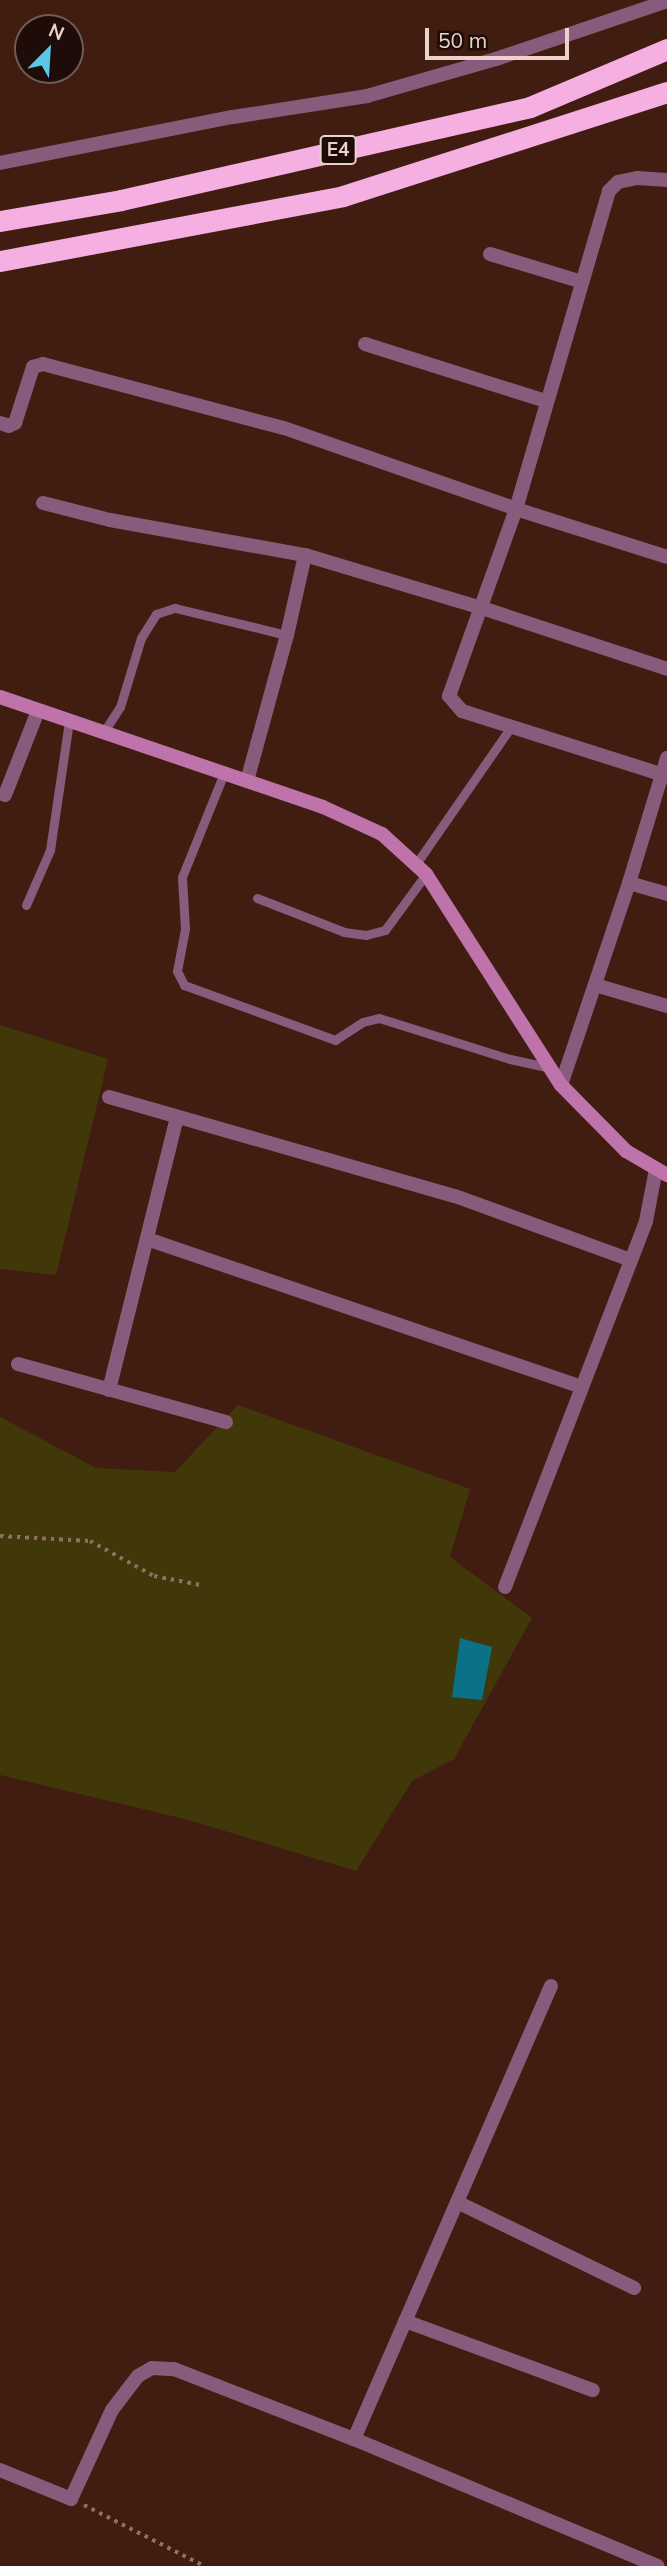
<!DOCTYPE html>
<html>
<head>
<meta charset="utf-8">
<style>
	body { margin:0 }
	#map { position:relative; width:667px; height:2566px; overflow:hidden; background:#411c10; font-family:Mulish,sans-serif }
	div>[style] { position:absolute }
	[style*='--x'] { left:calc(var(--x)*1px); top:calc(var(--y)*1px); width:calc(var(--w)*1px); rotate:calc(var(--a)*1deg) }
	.green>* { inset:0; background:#41380a }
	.water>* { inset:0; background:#0a7186 }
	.path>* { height:3.5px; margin-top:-1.75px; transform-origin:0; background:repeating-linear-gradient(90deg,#8f6f65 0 3.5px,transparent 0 8.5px) }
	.lane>* { height:9px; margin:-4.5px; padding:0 4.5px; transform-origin:4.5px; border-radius:4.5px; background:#885a7b }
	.street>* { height:14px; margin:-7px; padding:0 7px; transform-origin:7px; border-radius:7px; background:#885a7b }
	.secondary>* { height:14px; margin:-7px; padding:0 7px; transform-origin:7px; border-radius:7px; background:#be74aa }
	.highway>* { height:21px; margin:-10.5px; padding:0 10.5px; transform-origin:10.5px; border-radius:10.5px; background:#f5afe0 }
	span { translate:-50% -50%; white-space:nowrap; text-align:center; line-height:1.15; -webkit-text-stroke:7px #1d0c07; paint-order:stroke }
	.shield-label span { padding:2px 5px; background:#1d0c07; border:2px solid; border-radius:5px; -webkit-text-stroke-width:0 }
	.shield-label { font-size:19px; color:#ecd2ca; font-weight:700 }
	.north { position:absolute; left:14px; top:14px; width:70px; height:70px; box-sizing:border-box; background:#1d0c07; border:2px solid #705b55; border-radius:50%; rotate:24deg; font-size:19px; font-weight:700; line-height:28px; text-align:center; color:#ecd2ca }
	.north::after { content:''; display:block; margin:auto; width:24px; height:32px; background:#5ac8e5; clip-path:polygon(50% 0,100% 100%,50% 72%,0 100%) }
	.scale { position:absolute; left:425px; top:28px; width:144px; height:32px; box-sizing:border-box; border:4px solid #ecd2ca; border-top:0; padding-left:9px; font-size:21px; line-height:24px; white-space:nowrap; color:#ecd2ca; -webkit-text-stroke:5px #1d0c07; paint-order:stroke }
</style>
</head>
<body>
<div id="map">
	<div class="green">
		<i style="clip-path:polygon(0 1025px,108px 1059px,56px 1275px,0 1269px)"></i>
		<i style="clip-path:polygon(238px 1405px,470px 1489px,450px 1557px,532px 1618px,454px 1759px,412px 1781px,356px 1871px,189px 1820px,0 1775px,0 1417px,96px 1468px,175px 1472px)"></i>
	</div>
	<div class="water">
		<i style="clip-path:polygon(460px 1638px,492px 1647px,482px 1700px,452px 1697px)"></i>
	</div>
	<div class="path">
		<i style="--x:0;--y:1536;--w:90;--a:3.2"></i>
		<i style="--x:90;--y:1541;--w:73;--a:28.7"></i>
		<i style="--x:154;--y:1576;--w:48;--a:10.8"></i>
		<i style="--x:84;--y:2505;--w:135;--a:26.9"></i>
	</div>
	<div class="lane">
		<i style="--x:103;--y:733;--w:31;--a:-57"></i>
		<i style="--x:120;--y:707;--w:72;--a:-73.1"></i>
		<i style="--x:141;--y:638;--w:28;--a:-58"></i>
		<i style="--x:156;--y:614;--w:20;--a:-18"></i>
		<i style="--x:175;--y:608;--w:115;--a:13.6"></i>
		<i style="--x:224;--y:773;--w:112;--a:112"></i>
		<i style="--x:182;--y:877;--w:52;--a:86.7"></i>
		<i style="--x:185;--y:929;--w:43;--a:100.8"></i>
		<i style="--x:177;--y:971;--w:16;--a:63"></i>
		<i style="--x:184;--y:985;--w:161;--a:20"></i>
		<i style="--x:335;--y:1040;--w:33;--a:-33"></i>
		<i style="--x:363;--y:1022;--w:16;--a:-14"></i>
		<i style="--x:379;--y:1018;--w:137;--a:17.4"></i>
		<i style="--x:510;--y:1059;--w:42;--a:12.4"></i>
		<i style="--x:416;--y:864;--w:167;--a:-55.3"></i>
		<i style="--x:257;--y:898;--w:93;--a:21.3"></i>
		<i style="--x:344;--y:932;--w:22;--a:8"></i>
		<i style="--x:366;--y:935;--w:20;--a:-15"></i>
		<i style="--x:385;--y:930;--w:69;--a:-53.8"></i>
		<i style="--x:26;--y:905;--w:60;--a:-66.4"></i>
		<i style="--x:50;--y:850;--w:130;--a:-81.6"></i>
	</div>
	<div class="street">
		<i style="--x:0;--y:163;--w:237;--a:-11.2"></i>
		<i style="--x:233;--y:117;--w:136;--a:-8.9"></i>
		<i style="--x:367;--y:96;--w:134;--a:-16"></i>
		<i style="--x:496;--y:59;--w:181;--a:-18.7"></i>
		<i style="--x:667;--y:180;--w:30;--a:-176"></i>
		<i style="--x:637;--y:178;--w:19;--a:168"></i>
		<i style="--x:618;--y:182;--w:13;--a:135"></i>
		<i style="--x:609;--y:191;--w:331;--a:106.3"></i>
		<i style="--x:516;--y:509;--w:199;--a:109.7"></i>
		<i style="--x:449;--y:696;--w:20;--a:49"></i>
		<i style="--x:462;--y:711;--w:215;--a:17.6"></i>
		<i style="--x:490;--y:254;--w:96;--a:16.9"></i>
		<i style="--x:365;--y:344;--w:190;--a:17.5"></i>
		<i style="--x:0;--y:423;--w:9;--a:18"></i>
		<i style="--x:9;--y:426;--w:7;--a:-27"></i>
		<i style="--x:15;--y:423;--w:59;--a:-72.2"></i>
		<i style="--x:33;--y:367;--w:10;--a:-17"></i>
		<i style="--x:43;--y:364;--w:249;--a:14.9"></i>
		<i style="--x:284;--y:428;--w:246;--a:19.2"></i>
		<i style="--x:516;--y:509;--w:158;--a:17.6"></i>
		<i style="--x:43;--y:503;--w:69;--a:14.2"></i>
		<i style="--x:110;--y:520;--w:198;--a:10.2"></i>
		<i style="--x:305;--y:555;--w:185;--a:16.7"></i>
		<i style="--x:482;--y:608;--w:195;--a:18.2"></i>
		<i style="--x:247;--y:781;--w:151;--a:-74.7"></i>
		<i style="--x:287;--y:635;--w:82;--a:-77.3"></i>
		<i style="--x:5;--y:795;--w:90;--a:-68.6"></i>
		<i style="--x:629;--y:883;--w:40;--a:16"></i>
		<i style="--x:595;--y:985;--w:75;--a:16.3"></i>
		<i style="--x:561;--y:1085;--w:213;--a:-71.4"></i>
		<i style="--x:629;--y:883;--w:131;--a:-73.1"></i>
		<i style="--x:109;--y:1097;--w:360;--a:16"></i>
		<i style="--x:455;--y:1196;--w:187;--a:20"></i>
		<i style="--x:147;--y:1239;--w:459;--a:18.8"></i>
		<i style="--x:18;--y:1364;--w:216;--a:15.6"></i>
		<i style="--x:109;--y:1390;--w:281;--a:-76"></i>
		<i style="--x:505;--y:1587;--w:392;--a:-68.9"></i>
		<i style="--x:646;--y:1221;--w:53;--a:-79.1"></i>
		<i style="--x:457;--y:2202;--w:197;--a:25.9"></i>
		<i style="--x:405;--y:2321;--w:200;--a:20.2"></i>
		<i style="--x:354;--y:2439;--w:494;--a:-66.5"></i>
		<i style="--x:0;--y:2470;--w:77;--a:22.2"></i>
		<i style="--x:71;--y:2499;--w:98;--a:-65.3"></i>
		<i style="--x:112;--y:2410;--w:43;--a:-52.6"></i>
		<i style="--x:138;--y:2376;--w:16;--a:-30"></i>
		<i style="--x:152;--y:2368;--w:22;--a:3"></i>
		<i style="--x:174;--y:2369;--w:193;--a:21.3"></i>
		<i style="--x:354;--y:2439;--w:329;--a:22.7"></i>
	</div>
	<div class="secondary">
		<i style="--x:0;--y:697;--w:341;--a:18.8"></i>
		<i style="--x:323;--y:807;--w:65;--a:24.6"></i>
		<i style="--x:382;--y:834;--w:59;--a:42.3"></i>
		<i style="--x:426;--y:874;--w:250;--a:57.4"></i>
		<i style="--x:561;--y:1085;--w:93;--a:45.4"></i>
		<i style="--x:626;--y:1151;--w:48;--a:30.3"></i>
	</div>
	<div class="highway">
		<i style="--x:0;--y:221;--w:123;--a:-9.8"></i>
		<i style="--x:121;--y:200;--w:419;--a:-12.8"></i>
		<i style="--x:530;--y:107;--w:149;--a:-22.9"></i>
		<i style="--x:0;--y:261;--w:349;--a:-10.7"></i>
		<i style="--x:343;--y:196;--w:340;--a:-17.8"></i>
	</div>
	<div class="shield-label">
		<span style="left:338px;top:150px">E4</span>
	</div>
	<div class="north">N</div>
	<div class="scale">50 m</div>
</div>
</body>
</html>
